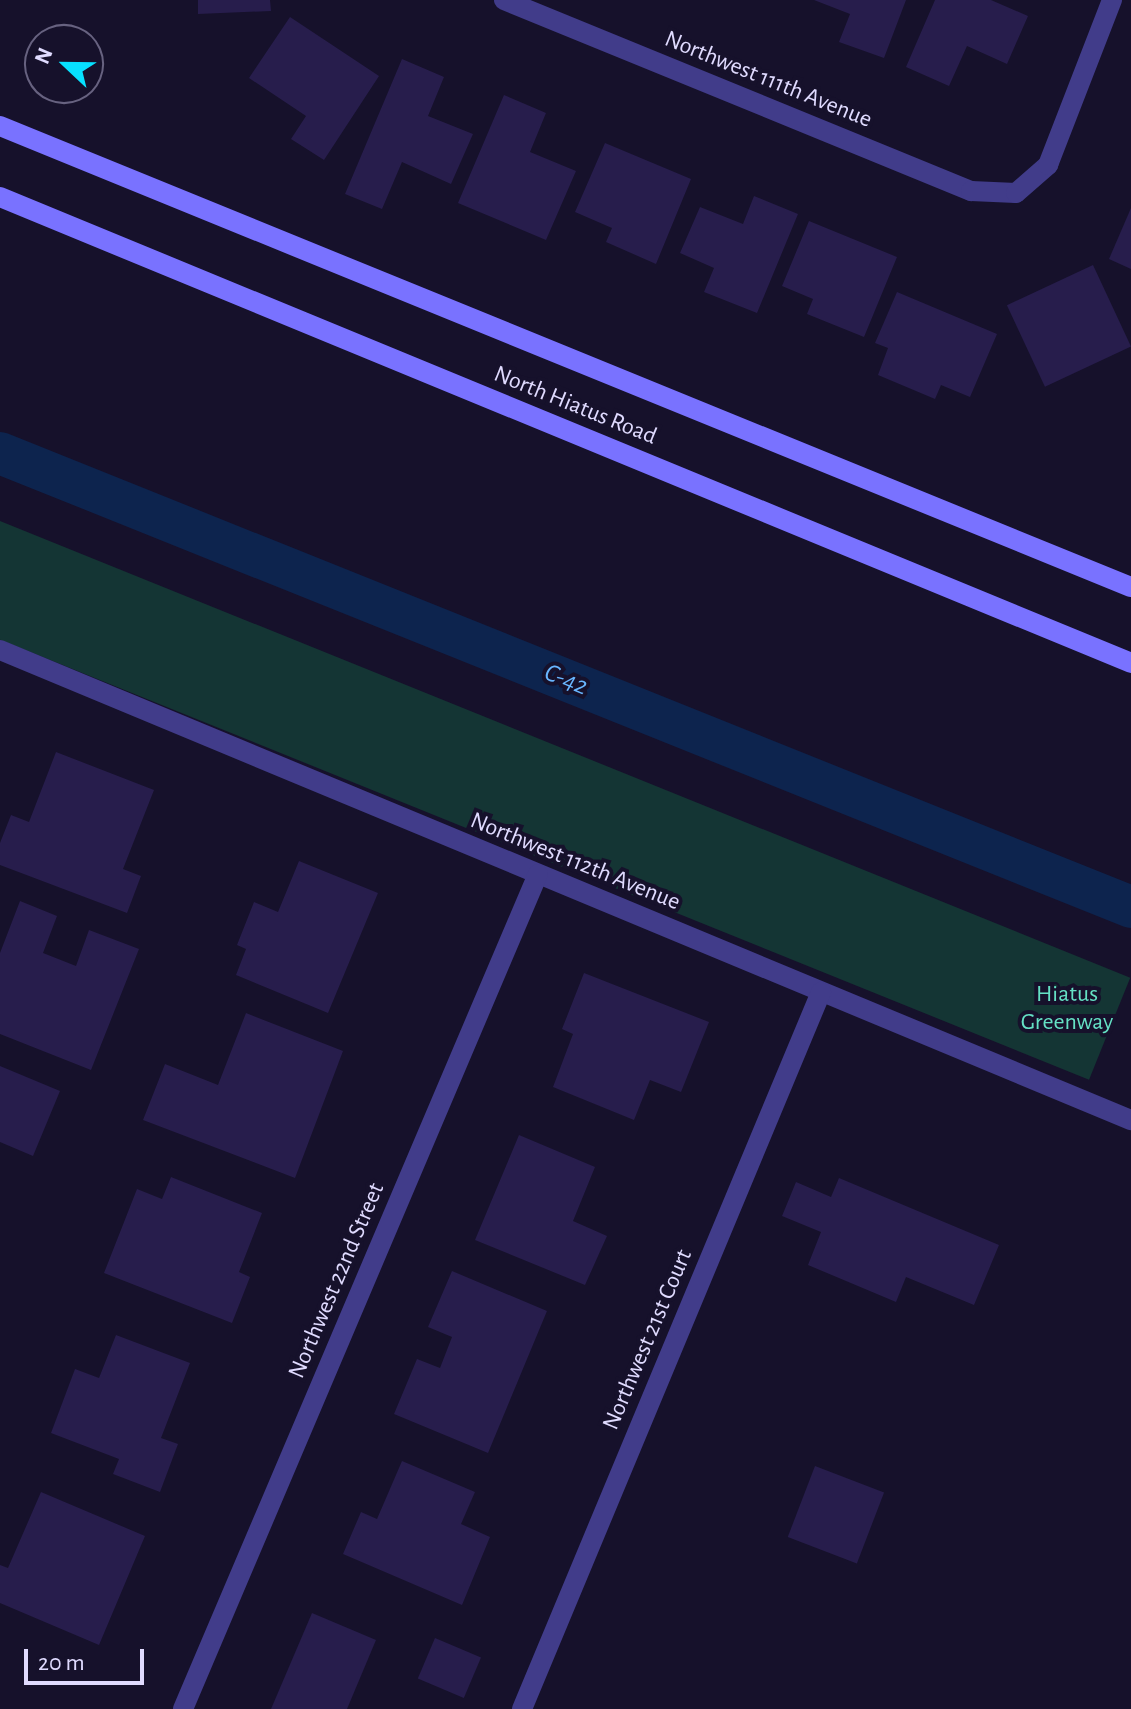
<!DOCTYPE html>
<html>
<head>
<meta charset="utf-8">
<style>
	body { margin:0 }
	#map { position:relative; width:1131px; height:1709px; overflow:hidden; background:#16112b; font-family:"Alegreya Sans",sans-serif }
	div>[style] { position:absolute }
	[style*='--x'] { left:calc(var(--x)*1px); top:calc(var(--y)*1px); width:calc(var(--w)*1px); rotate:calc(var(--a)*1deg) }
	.green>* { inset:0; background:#143534; transform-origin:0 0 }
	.canal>* { height:42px; margin:-21px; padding:0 21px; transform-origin:21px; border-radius:21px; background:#0d244e }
	.building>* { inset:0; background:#271d4c; transform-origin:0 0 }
	.minor>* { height:20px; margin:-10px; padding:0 10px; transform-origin:10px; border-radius:10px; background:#413c8a }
	.secondary>* { height:20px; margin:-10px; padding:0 10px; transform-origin:10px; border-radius:10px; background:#7972ff }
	span { translate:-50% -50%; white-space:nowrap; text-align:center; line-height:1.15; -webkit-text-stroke:8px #16112b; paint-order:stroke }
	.street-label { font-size:24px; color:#e0dbff }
	.park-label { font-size:24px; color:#65e1c5 }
	.water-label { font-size:26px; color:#69b6ff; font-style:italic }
	.north { position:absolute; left:24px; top:24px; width:80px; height:80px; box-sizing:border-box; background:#16112b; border:2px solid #676280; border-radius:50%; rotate:292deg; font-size:22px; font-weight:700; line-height:32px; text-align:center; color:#e0dbff }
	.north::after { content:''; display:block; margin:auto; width:28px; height:36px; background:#07e1ff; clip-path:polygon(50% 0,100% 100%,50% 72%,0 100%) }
	.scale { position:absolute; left:24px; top:1649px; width:120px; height:36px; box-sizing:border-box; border:4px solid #e0dbff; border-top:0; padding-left:10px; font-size:24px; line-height:28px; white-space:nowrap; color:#e0dbff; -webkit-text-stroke:6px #16112b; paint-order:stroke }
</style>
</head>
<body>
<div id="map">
	<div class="green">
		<i style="left:0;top:521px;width:1219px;height:110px;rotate:22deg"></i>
	</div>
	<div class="canal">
		<i style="--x:0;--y:453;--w:1219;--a:21.87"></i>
	</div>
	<div class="building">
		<i style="clip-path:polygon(198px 0,270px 0,271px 11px,198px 14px)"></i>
		<i style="clip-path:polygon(814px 0,906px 0,884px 58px,839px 42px,850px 14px)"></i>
		<i style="clip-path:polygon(935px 0,991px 0,1028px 16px,1007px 64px,967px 46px,949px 86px,906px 67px)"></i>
		<i style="clip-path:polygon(290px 17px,379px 76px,324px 160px,291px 139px,306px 116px,249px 78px)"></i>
		<i style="clip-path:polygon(402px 59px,444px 77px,428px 116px,473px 134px,451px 184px,402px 162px,382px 209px,345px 194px)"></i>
		<i style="clip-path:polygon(504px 95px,546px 113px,530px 152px,576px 171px,546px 240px,458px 203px)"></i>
		<i style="clip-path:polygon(605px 143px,691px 179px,656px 264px,606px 242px,612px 228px,575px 212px)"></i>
		<i style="clip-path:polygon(754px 196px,798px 214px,757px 313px,704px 292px,714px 268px,680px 253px,700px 207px,743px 224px)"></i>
		<i style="clip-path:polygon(1131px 208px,1131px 269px,1109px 259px)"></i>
		<i style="clip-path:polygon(809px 221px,897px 257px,864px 337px,807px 314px,813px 299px,782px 286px)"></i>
		<i style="left:1093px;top:265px;width:90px;height:95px;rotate:65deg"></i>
		<i style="clip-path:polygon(897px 292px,997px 334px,970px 397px,941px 385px,935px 399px,878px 375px,888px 348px,875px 343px)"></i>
		<i style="clip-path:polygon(56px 752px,154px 790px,123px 869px,141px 876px,127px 913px,0 865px,0 843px,11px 815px,29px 822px)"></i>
		<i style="clip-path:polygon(299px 861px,378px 893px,328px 1013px,236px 975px,246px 949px,237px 945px,254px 902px,278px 912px)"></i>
		<i style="clip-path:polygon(20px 901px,57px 916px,43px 953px,76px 966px,89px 930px,139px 949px,91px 1070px,0 1034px,0 953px)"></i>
		<i style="clip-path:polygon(584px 973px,709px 1022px,681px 1092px,650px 1080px,634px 1120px,553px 1087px,573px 1034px,562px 1029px)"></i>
		<i style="clip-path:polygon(246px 1013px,343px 1051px,295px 1178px,143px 1120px,165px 1064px,218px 1085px)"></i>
		<i style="clip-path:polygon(0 1066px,60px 1091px,33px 1156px,0 1142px)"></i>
		<i style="clip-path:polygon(519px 1135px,595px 1167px,573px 1221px,607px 1236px,585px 1285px,475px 1240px)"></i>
		<i style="clip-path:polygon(171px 1177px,262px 1213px,239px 1272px,250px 1277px,232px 1323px,104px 1273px,137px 1189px,162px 1199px)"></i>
		<i style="clip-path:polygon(839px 1178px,999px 1245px,974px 1305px,906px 1277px,896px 1302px,808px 1265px,821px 1232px,782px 1216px,796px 1182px,831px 1197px)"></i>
		<i style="clip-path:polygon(452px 1271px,547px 1311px,488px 1453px,394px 1414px,417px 1359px,440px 1368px,452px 1337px,428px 1327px)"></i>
		<i style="clip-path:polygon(116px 1335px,190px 1363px,161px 1438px,178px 1444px,160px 1492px,113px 1474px,119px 1459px,51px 1433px,75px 1369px,99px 1378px)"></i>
		<i style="clip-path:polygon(402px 1461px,475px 1492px,461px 1524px,490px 1537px,462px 1605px,343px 1554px,361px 1512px,377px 1519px)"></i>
		<i style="left:815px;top:1466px;width:74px;height:76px;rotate:21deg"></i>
		<i style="clip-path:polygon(41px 1492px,145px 1536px,99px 1645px,0 1603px,0 1565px,8px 1568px)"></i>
		<i style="clip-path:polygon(312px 1613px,376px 1640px,347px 1709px,271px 1709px)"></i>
		<i style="left:435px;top:1638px;width:50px;height:44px;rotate:23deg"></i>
	</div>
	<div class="minor">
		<i style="--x:504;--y:0;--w:505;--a:22.24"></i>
		<i style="--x:971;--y:191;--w:45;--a:2.5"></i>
		<i style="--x:1016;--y:193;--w:43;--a:-41.2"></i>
		<i style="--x:1048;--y:165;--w:177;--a:-68.8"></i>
		<i style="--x:0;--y:650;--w:1225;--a:22.57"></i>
		<i style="--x:183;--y:1709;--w:907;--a:-66.97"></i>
		<i style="--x:522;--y:1709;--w:777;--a:-67.36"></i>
	</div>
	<div class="secondary">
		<i style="--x:0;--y:126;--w:1221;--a:22.18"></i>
		<i style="--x:0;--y:197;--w:1223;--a:22.39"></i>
	</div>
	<div class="street-label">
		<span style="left:768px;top:80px;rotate:22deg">Northwest 111th Avenue</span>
		<span style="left:575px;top:406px;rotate:22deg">North Hiatus Road</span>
		<span style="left:575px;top:862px;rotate:22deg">Northwest 112th Avenue</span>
		<span style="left:337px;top:1281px;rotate:-67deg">Northwest 22nd Street</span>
		<span style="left:648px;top:1340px;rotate:-67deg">Northwest 21st Court</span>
	</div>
	<div class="park-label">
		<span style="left:1067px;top:1009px">Hiatus<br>Greenway</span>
	</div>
	<div class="water-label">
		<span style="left:566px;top:680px;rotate:22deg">C-42</span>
	</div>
	<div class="north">N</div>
	<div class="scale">20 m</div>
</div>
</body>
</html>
